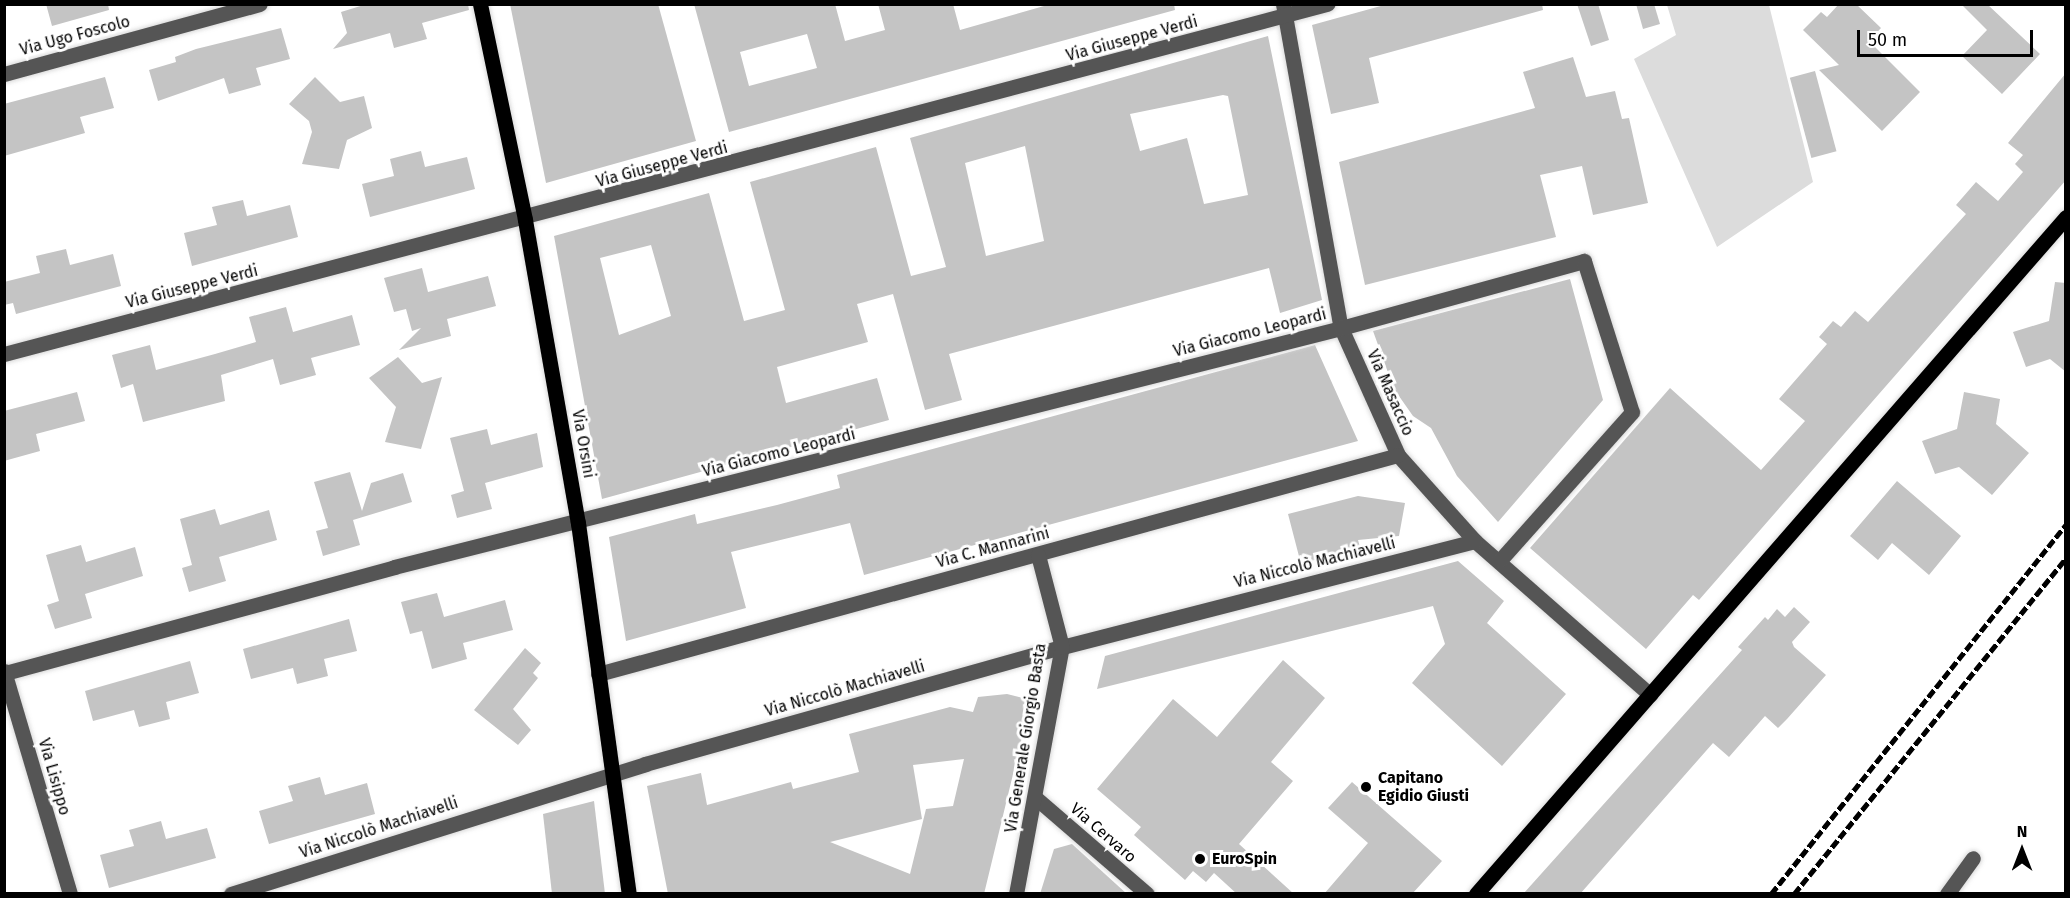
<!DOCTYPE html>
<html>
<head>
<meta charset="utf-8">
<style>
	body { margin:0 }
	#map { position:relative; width:2070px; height:898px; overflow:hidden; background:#fff; font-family:"Fira Sans",sans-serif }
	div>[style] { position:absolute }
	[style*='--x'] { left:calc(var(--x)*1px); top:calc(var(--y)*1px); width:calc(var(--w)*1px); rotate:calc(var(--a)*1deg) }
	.green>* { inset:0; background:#dcdcdc }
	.building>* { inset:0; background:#c4c4c4; transform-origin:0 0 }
	.roads { filter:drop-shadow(0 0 2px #dbdbdb) drop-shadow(0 0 2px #dbdbdb) }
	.minor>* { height:15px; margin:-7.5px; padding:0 7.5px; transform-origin:7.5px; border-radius:7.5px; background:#555 }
	.major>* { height:15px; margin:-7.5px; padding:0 7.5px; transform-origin:7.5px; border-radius:7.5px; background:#000 }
	.rail>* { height:4.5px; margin-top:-2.25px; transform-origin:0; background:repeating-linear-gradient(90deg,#000 0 9px,transparent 0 12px) }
	.dots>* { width:16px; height:16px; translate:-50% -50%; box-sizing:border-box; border:3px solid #fff; border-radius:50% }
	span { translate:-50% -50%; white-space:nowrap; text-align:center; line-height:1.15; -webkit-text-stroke:6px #fff; paint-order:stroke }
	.street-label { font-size:16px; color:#000 }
	.poi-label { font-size:16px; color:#000; font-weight:700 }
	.left { translate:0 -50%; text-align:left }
	.frame { position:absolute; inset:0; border:6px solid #000; pointer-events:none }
	.north { position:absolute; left:1992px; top:820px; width:60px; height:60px; -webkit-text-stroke:4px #fff; paint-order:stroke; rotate:0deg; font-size:16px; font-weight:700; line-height:24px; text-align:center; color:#000 }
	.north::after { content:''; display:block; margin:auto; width:21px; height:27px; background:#000; clip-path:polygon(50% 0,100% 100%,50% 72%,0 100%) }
	.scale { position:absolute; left:1857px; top:30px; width:176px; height:27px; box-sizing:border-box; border:3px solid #000; border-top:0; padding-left:8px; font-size:18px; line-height:21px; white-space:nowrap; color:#000; -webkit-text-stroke:4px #fff; paint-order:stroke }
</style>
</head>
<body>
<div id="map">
	<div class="green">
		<i style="clip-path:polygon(1667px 5px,1769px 5px,1813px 182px,1717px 247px,1634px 59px,1676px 35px)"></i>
	</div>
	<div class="building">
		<i style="clip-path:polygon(46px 4px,108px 4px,109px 10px,52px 26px)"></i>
		<i style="clip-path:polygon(367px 4px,468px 4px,469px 10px,422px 23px,427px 39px,394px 48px,390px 33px,333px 49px,347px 33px,341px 12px)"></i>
		<i style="clip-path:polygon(510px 4px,658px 4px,696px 141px,546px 183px)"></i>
		<i style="clip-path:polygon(evenodd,694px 4px,835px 4px,845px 41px,885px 30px,878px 4px,953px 4px,960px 30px,1051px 4px,1174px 4px,1175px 10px,729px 132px,694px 4px,807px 34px,817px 68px,749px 86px,740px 52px,807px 34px)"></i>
		<i style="clip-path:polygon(1388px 4px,1542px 4px,1543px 10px,1369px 58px,1379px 103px,1331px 114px,1312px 25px)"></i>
		<i style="clip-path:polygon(1577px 4px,1598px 4px,1609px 40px,1591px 46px)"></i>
		<i style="clip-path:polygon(1636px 4px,1654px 4px,1660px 24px,1643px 29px)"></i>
		<i style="clip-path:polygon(1839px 4px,1856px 4px,1881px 28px,1869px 41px,1920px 92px,1882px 131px,1819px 70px,1839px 65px,1803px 30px,1821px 12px,1827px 17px)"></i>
		<i style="clip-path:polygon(1961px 4px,1987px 4px,2040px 54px,2002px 94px,1962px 56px,1987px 30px)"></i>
		<i style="clip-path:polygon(281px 28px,290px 59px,256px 68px,261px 85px,229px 94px,224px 78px,158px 101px,149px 70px,176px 62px,175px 57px,196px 49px)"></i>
		<i style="clip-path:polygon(evenodd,1268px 36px,1322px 300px,1280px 313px,1269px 268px,949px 354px,962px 400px,925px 410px,893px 294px,857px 304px,868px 342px,777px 367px,786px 403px,877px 378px,889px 420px,602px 499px,554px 236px,709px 193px,744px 321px,785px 310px,750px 182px,876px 147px,911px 276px,946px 267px,910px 138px,1268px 36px,1223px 95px,1228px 96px,1248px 195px,1204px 204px,1187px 138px,1140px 151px,1130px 114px,1223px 95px,1268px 36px,1025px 146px,1044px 241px,986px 256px,965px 163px,1025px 146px,1268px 36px,651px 245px,671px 316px,619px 335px,600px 258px,651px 245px)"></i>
		<i style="clip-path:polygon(1573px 57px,1586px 97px,1615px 91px,1622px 119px,1629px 118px,1648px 203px,1593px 215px,1582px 166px,1540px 175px,1556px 237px,1365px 285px,1339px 162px,1535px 108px,1523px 72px)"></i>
		<i style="left:1815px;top:71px;width:83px;height:26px;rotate:75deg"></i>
		<i style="clip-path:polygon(2066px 73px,2066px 180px,1699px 600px,1693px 595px,1646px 649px,1530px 548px,1670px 388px,1761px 470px,1805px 421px,1779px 399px,1827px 344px,1819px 337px,1833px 321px,1841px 327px,1855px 311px,1868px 322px,1966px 214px,1956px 205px,1976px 182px,1998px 201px,2023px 172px,2015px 164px,2023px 155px,2008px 143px)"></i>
		<i style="clip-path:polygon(105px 77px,114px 108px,80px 117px,85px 133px,4px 156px,4px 104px)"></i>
		<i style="clip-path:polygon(315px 77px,340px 102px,364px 96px,372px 128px,347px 140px,339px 169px,302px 164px,312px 132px,309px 121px,289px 104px)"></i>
		<i style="clip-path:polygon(421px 151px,425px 167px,467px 157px,475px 189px,370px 217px,362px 184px,394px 176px,390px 159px)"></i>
		<i style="clip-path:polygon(243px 200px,247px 216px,290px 205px,298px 237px,192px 266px,184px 233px,217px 225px,212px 207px)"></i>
		<i style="clip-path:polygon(66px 249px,70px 265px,113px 254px,121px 286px,16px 314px,13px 303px,4px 305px,4px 282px,40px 273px,36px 256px)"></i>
		<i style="clip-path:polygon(422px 268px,428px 292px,488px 276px,496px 306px,447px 319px,451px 336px,399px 350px,421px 328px,412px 331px,406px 309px,394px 312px,384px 278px)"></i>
		<i style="clip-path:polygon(1570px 279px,1603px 400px,1498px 522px,1457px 476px,1431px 428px,1413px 416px,1394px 389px,1373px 331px)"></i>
		<i style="clip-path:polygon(2055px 282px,2066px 283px,2066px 372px,2050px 359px,2026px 367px,2013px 332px,2049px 321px)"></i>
		<i style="clip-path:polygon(286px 307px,293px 332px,352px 315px,360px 345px,311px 358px,316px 375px,280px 385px,273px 359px,221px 375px,225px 401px,143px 422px,133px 384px,121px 388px,112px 355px,150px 345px,156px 370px,215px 354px,256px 342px,249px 317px)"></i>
		<i style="clip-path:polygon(1315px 345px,1358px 441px,864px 575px,850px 523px,731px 552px,746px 608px,626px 641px,609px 537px,695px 514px,697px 524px,777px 505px,840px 488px,837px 475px)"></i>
		<i style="clip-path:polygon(398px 357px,422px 383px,442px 377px,421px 449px,385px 442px,396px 407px,369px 378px)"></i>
		<i style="clip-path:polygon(77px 392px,85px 421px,36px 434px,40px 451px,4px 461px,4px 411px)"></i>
		<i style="clip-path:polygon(1964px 392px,2000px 399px,1996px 424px,2029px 453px,1992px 495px,1959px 467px,1935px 474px,1922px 441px,1957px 429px)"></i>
		<i style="clip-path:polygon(487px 429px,491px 445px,537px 433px,543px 467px,485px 483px,492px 509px,457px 518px,451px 495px,464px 491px,450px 438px)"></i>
		<i style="clip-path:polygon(350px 472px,362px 511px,371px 483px,403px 473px,412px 502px,353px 520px,360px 545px,323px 556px,316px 531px,328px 528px,314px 482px)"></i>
		<i style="clip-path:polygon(1897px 481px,1961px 536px,1929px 575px,1892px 543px,1878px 560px,1850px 536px)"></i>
		<i style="clip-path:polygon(1358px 496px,1405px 503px,1399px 536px,1358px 540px,1360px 547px,1301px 564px,1288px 514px)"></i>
		<i style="clip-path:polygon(215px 509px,220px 525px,269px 510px,277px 540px,219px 557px,226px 581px,189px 592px,182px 568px,192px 565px,180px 519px)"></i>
		<i style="clip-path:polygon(81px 545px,86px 562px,135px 547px,143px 576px,85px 594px,92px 618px,55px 629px,47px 605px,59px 601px,46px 555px)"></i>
		<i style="clip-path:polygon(1458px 561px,1504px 601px,1487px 623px,1566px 694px,1502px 766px,1412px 683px,1445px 644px,1433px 606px,1097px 689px,1105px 656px)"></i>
		<i style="clip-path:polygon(437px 593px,444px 617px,505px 600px,513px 630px,463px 643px,467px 659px,432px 669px,422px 631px,410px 634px,401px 602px)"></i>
		<i style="clip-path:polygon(1794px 607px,1810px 622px,1792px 642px,1794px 647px,1826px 675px,1787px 719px,1778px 728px,1765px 716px,1729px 757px,1713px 743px,1580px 894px,1523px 894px,1742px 650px,1738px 647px,1765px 617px,1768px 620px,1777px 609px,1785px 617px)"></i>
		<i style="clip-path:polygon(349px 619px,357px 651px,324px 659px,328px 676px,297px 684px,293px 668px,251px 679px,243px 649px)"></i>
		<i style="clip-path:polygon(525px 648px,541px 663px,533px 673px,538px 678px,513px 709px,531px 730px,518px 745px,474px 710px)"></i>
		<i style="clip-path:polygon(1283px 660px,1325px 698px,1271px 762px,1293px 781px,1239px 844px,1294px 894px,1237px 894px,1214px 873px,1206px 882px,1193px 871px,1185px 880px,1134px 835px,1141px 827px,1097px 789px,1173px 699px,1217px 737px)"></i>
		<i style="clip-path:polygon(190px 661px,199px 693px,166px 702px,170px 719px,139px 727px,134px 710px,93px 721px,85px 691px)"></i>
		<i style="clip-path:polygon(evenodd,1007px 694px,1031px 700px,984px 894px,668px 894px,647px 786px,701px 773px,707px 805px,791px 782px,793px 789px,859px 772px,849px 734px,950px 707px,973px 712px,978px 697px,1007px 694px,964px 759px,953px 806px,926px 809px,910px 874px,830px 842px,922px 819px,913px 765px,964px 759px)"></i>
		<i style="clip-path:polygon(320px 777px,325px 795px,367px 783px,375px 814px,269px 844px,259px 811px,293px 801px,288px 786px)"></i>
		<i style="clip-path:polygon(1352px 782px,1442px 861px,1412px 894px,1324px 894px,1368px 843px,1328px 808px)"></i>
		<i style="clip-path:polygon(594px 801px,605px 894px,552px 894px,543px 814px)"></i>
		<i style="clip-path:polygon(161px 821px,166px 839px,207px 828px,216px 858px,109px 888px,100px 855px,134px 846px,129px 830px)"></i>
		<i style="clip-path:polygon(1072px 844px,1127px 894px,1040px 894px,1054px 849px)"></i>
	</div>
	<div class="roads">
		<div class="minor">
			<i style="--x:1283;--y:4;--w:329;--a:79.9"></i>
			<i style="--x:1341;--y:328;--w:139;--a:65.8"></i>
			<i style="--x:1398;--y:455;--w:115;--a:48.2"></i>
			<i style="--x:1475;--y:541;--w:233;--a:41.3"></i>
			<i style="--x:4;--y:74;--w:265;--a:-15.3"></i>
			<i style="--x:4;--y:354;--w:1369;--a:-14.82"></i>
			<i style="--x:4;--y:671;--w:233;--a:73.5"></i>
			<i style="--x:5;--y:673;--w:403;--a:-15.2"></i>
			<i style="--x:394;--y:567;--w:977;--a:-14.16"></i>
			<i style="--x:1341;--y:328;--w:252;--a:-15.4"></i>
			<i style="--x:1584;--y:261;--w:158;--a:72.4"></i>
			<i style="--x:1632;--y:412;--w:198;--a:131.7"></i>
			<i style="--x:598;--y:674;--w:829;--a:-15.31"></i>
			<i style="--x:1037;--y:799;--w:145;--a:40.8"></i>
			<i style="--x:231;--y:894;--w:434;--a:-17.4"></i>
			<i style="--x:645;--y:764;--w:433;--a:-15.7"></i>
			<i style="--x:1062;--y:647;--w:426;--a:-14.4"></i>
			<i style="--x:1016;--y:894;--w:251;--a:-79.5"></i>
			<i style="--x:1062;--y:647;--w:95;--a:-104.6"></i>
			<i style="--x:1947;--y:894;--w:44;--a:-54.2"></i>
		</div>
		<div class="major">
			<i style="--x:480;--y:4;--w:221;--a:78.2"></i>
			<i style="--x:525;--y:220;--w:308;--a:80.1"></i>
			<i style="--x:578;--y:523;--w:374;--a:82.2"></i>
			<i style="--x:1476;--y:894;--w:898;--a:-48.93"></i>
		</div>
	</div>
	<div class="rail">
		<i style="--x:1771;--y:894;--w:472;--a:-51.4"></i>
		<i style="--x:1794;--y:894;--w:432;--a:-51"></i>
	</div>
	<div class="dots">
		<i style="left:1366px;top:787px;background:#000"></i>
		<i style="left:1200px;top:859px;background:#000"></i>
	</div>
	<div class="street-label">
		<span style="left:75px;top:36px;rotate:-15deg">Via Ugo Foscolo</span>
		<span style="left:1132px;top:39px;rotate:-15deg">Via Giuseppe Verdi</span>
		<span style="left:662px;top:165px;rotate:-15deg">Via Giuseppe Verdi</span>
		<span style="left:192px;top:287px;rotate:-14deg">Via Giuseppe Verdi</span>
		<span style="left:1250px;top:333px;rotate:-14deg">Via Giacomo Leopardi</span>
		<span style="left:1390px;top:393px;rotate:66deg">Via Masaccio</span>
		<span style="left:583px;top:444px;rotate:80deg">Via Orsini</span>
		<span style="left:779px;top:453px;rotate:-14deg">Via Giacomo Leopardi</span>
		<span style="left:993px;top:548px;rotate:-15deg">Via C. Mannarini</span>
		<span style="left:1315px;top:563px;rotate:-14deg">Via Niccolò Machiavelli</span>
		<span style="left:845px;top:689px;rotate:-16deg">Via Niccolò Machiavelli</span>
		<span style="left:1026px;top:738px;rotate:-81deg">Via Generale Giorgio Basta</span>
		<span style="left:54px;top:777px;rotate:74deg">Via Lisippo</span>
		<span style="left:379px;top:828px;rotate:-18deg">Via Niccolò Machiavelli</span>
		<span style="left:1103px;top:833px;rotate:41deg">Via Cervaro</span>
	</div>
	<div class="poi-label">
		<span class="left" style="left:1378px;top:787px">Capitano<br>Egidio Giusti</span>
		<span class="left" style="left:1212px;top:859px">EuroSpin</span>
	</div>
	<div class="frame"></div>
	<div class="north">N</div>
	<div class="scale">50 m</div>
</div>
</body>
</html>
